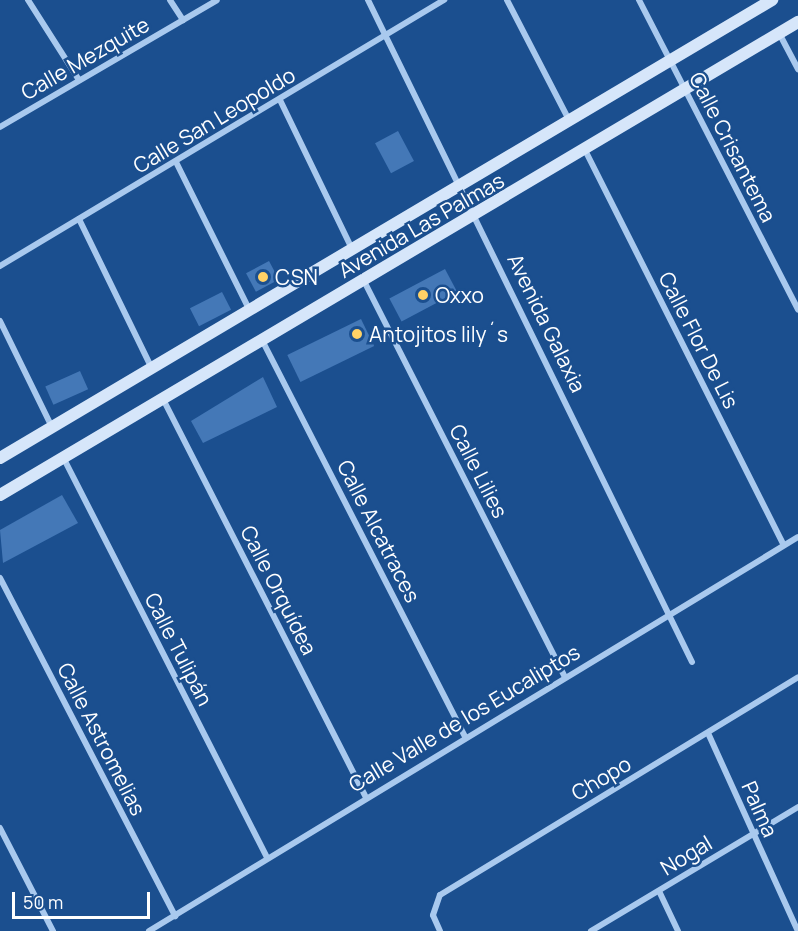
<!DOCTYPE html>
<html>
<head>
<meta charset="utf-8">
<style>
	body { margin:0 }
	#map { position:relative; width:798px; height:931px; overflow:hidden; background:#1b4f8f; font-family:Manrope,sans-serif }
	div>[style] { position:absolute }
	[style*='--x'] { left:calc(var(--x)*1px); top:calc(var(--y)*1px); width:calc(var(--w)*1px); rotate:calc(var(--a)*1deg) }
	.building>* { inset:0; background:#4478b7; transform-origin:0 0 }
	.street>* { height:6px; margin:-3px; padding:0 3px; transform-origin:3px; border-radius:3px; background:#a9c9ee }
	.secondary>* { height:12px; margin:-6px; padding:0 6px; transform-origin:6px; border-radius:6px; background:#d6e6fa }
	.dots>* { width:16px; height:16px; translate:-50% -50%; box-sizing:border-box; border:3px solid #1b4f8f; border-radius:50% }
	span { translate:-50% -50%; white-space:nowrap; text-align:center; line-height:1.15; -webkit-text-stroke:5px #1b4f8f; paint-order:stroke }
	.street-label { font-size:21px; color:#fff }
	.poi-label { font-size:21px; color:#fff }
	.left { translate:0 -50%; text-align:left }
	.scale { position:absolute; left:12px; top:892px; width:138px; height:27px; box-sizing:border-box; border:3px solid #fff; border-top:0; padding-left:8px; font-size:18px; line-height:21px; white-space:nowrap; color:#fff; -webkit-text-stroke:4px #1b4f8f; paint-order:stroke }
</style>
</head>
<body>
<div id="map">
	<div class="building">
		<i style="left:398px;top:131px;width:34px;height:26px;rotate:62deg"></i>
		<i style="left:269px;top:261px;width:21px;height:26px;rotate:62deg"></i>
		<i style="left:445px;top:269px;width:26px;height:63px;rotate:62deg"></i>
		<i style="left:222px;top:292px;width:20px;height:36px;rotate:63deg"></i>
		<i style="left:361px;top:319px;width:30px;height:82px;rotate:64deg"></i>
		<i style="left:80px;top:371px;width:20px;height:38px;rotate:66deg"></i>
		<i style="clip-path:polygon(263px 377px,277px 407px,203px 443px,191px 421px)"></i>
		<i style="clip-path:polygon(62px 495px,78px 523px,3px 563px,0 530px)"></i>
	</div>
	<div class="street">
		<i style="--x:28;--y:0;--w:95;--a:57.5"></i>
		<i style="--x:170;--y:0;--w:24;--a:57"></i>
		<i style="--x:368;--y:0;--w:737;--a:63.92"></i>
		<i style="--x:507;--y:0;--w:135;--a:62.7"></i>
		<i style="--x:639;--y:0;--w:348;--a:62.8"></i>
		<i style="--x:779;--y:33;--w:41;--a:62.2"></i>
		<i style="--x:280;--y:100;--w:165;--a:64.2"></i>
		<i style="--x:0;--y:127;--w:251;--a:-30.3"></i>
		<i style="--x:585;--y:150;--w:442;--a:63.3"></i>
		<i style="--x:176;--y:162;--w:164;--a:63.6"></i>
		<i style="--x:79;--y:219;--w:167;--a:64"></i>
		<i style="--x:0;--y:266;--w:518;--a:-30.93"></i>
		<i style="--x:364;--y:281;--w:443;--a:63.1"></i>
		<i style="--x:0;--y:321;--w:118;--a:63.9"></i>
		<i style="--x:262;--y:340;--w:447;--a:62.9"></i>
		<i style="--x:163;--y:399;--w:447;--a:63"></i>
		<i style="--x:63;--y:457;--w:449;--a:63"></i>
		<i style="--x:0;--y:578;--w:381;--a:62.6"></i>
		<i style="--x:708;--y:733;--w:217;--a:65.6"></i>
		<i style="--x:0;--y:828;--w:116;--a:62.8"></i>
		<i style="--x:659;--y:891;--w:44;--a:64.6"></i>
		<i style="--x:149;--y:931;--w:759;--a:-31.26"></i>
		<i style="--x:440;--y:931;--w:17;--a:-114"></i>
		<i style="--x:433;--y:915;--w:21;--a:-71"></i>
		<i style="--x:440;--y:895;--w:419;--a:-31.3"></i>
		<i style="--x:591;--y:931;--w:241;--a:-30.9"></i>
	</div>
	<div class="secondary">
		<i style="--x:0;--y:458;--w:898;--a:-30.68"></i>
		<i style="--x:0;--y:495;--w:928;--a:-30.66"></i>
	</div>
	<div class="dots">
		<i style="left:263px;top:277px;background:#ffd166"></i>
		<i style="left:423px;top:295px;background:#ffd166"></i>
		<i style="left:357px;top:334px;background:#ffd166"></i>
	</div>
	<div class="street-label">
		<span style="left:85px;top:58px;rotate:-30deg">Calle Mezquite</span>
		<span style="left:214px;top:120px;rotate:-31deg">Calle San Leopoldo</span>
		<span style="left:733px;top:147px;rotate:63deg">Calle Crisantema</span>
		<span style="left:421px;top:225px;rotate:-30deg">Avenida Las Palmas</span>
		<span style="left:547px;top:323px;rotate:64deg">Avenida Galaxia</span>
		<span style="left:699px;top:340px;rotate:63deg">Calle Flor De Lis</span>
		<span style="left:479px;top:471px;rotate:63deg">Calle Lilies</span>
		<span style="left:379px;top:531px;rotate:63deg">Calle Alcatraces</span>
		<span style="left:279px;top:590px;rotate:63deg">Calle Orquídea</span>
		<span style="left:179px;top:649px;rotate:63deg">Calle Tulipán</span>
		<span style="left:464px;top:718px;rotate:-31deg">Calle Valle de los Eucaliptos</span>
		<span style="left:102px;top:739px;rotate:63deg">Calle Astromelias</span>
		<span style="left:601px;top:778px;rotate:-31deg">Chopo</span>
		<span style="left:760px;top:809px;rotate:66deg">Palma</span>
		<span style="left:686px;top:855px;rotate:-31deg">Nogal</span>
	</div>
	<div class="poi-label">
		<span class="left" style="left:275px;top:277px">CSN</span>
		<span class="left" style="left:435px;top:295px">Oxxo</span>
		<span class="left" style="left:369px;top:334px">Antojitos lily´s</span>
	</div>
	<div class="scale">50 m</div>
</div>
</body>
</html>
